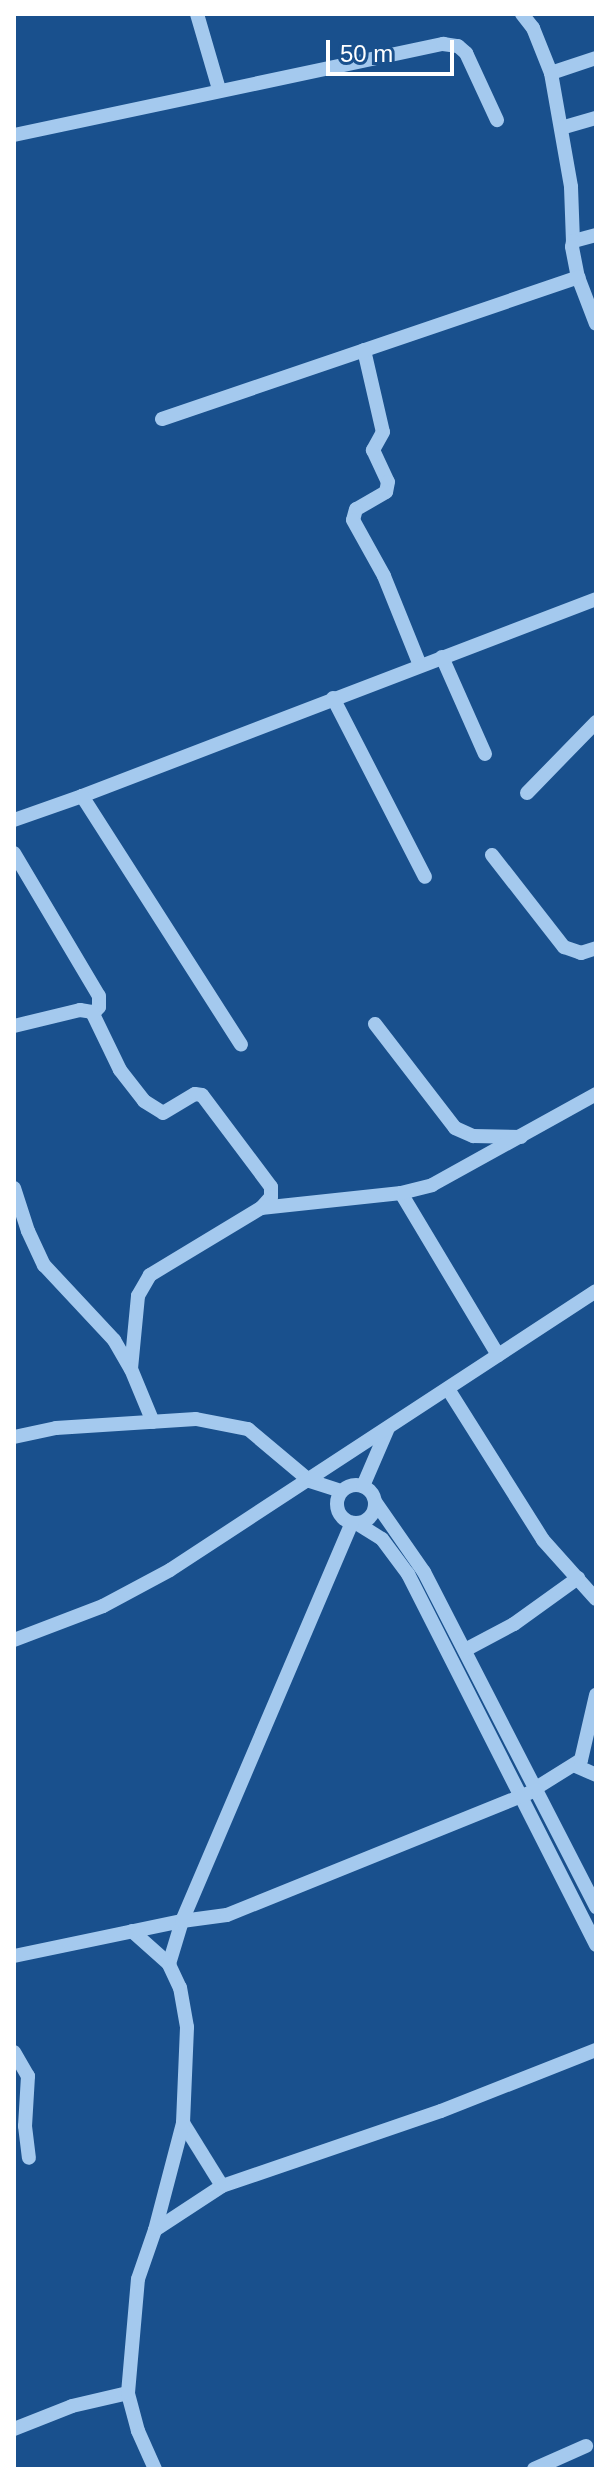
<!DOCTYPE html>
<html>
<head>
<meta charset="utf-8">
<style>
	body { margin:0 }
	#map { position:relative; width:610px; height:2483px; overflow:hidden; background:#19508d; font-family:Helvetica,sans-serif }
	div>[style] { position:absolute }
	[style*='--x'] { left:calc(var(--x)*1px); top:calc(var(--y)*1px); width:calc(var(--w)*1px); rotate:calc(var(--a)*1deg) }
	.minor>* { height:14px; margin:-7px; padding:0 7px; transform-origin:7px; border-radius:7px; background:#a4c9ee }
	.minor>.ring { margin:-7px; padding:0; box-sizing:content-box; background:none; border:14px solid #a4c9ee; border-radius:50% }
	span { translate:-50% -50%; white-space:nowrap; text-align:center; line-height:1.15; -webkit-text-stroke:8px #19508d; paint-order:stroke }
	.frame { position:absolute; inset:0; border:16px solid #fff; pointer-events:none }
	.scale { position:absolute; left:326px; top:40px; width:128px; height:36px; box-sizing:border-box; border:4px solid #fff; border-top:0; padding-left:10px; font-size:24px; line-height:28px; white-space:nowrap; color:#fff; -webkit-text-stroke:6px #19508d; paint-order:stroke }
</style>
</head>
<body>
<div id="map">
	<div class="minor">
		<i style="--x:197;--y:14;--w:78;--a:73.7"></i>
		<i style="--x:522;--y:14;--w:18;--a:52"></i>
		<i style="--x:533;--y:28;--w:48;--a:68.2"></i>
		<i style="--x:551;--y:73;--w:116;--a:80"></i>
		<i style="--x:571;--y:187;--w:54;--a:87.9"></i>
		<i style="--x:551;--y:73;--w:47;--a:-18.4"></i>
		<i style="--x:561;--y:128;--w:36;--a:-16"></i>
		<i style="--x:14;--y:135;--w:439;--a:-12"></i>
		<i style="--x:443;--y:44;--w:15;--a:8"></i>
		<i style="--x:458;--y:46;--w:11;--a:41"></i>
		<i style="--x:466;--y:53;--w:74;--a:65.2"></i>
		<i style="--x:596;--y:235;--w:24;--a:165"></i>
		<i style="--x:573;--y:241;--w:6;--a:99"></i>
		<i style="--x:572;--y:247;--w:31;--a:79"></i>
		<i style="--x:578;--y:277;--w:50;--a:69"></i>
		<i style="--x:364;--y:350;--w:84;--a:77"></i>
		<i style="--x:383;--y:432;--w:21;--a:119"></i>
		<i style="--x:373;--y:450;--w:35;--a:65"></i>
		<i style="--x:388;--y:482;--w:10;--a:101"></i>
		<i style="--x:386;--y:492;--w:34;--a:150"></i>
		<i style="--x:356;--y:509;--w:11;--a:105"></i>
		<i style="--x:353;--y:520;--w:64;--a:61"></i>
		<i style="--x:384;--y:576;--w:96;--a:68"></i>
		<i style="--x:162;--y:419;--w:440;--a:-18.8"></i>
		<i style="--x:442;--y:657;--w:106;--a:66.1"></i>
		<i style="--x:333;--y:698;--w:201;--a:62.8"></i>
		<i style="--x:527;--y:793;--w:99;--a:-45.8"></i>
		<i style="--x:82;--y:796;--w:550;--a:-20.97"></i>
		<i style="--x:14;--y:820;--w:72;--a:-19.4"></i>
		<i style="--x:82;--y:796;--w:295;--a:57.4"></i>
		<i style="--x:14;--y:853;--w:166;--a:59.3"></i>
		<i style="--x:99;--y:996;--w:11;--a:90"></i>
		<i style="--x:99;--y:1007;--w:9;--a:131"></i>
		<i style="--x:492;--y:855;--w:117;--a:52"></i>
		<i style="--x:564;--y:947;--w:18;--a:19"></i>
		<i style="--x:581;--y:953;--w:16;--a:-18"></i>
		<i style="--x:375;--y:1024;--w:131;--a:52.4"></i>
		<i style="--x:455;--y:1128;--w:20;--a:24"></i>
		<i style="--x:473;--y:1136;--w:48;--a:1.2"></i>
		<i style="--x:14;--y:1026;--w:68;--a:-13.6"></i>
		<i style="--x:80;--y:1010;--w:12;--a:9"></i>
		<i style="--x:92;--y:1012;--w:64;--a:64.2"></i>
		<i style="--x:120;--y:1070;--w:39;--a:52"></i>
		<i style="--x:144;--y:1101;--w:22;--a:32"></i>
		<i style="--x:163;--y:1113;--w:37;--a:-31"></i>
		<i style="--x:195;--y:1094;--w:7;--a:8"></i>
		<i style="--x:202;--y:1095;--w:115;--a:53.1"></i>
		<i style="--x:271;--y:1187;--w:10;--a:90"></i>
		<i style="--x:271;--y:1197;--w:15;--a:132"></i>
		<i style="--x:261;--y:1208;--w:130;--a:148.9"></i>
		<i style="--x:150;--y:1275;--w:24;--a:120"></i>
		<i style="--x:138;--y:1296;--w:73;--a:95.5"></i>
		<i style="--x:14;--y:1188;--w:45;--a:72"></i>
		<i style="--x:28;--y:1231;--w:38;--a:65"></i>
		<i style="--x:44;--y:1265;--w:103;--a:47"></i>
		<i style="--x:114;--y:1340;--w:34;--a:60"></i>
		<i style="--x:131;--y:1369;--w:57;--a:67.5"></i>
		<i style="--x:401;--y:1193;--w:189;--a:59.1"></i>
		<i style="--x:261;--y:1208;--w:141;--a:-6.1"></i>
		<i style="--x:401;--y:1193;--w:32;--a:-14"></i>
		<i style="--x:432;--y:1185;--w:188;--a:-29"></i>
		<i style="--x:448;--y:1389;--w:178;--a:57.8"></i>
		<i style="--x:543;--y:1540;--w:79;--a:48.1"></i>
		<i style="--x:14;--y:1437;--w:43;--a:-12.1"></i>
		<i style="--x:56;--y:1428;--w:140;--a:-3.7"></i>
		<i style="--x:196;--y:1419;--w:53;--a:10.9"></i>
		<i style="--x:248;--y:1429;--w:81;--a:40"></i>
		<i style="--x:310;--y:1481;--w:33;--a:18"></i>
		<i class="ring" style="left:337px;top:1485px;width:24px;height:24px"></i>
		<i style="--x:363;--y:1486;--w:63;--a:-66.7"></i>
		<i style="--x:376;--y:1503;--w:84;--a:55.2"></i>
		<i style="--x:424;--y:1572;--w:377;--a:62.8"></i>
		<i style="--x:358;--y:1524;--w:28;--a:32"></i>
		<i style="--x:382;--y:1539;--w:44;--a:53.4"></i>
		<i style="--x:408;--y:1574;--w:416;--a:63.1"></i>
		<i style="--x:14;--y:1640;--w:95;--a:-20.9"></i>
		<i style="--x:103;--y:1606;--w:76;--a:-28.2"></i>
		<i style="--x:170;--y:1570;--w:509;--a:-33.22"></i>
		<i style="--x:465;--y:1650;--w:55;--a:-28"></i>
		<i style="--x:514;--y:1624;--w:79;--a:-35.7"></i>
		<i style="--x:576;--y:1766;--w:22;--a:24"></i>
		<i style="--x:536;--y:1788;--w:53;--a:-31.9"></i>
		<i style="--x:581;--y:1760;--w:67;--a:-77"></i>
		<i style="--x:132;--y:1931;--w:50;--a:41.7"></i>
		<i style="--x:14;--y:1956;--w:172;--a:-11.8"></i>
		<i style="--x:182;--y:1921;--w:45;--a:-7.6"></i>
		<i style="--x:227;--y:1915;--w:334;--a:-22"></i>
		<i style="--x:14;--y:2052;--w:28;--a:60"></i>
		<i style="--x:28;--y:2076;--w:50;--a:93.4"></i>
		<i style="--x:25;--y:2126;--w:32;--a:83"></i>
		<i style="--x:183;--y:2123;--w:74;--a:58.2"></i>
		<i style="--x:155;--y:2230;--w:80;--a:-33.3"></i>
		<i style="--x:222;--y:2186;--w:231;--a:-18.9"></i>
		<i style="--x:441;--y:2111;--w:167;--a:-21.5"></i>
		<i style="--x:14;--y:2429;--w:62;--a:-21.6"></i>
		<i style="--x:72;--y:2406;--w:57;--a:-13.1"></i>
		<i style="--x:155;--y:2469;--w:42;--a:-114.1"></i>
		<i style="--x:138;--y:2431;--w:39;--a:-105"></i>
		<i style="--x:128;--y:2393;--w:114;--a:-85"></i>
		<i style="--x:138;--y:2279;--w:52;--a:-70.9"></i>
		<i style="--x:155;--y:2230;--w:111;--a:-75.3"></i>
		<i style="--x:183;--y:2123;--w:96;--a:-87.6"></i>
		<i style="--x:187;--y:2027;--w:40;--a:-100"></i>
		<i style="--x:180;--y:1988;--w:26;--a:-115"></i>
		<i style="--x:169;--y:1964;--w:45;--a:-73.2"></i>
		<i style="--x:182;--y:1921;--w:433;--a:-66.9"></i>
		<i style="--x:534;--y:2469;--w:57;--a:-23.9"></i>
	</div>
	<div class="frame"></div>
	<div class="scale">50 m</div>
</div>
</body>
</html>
